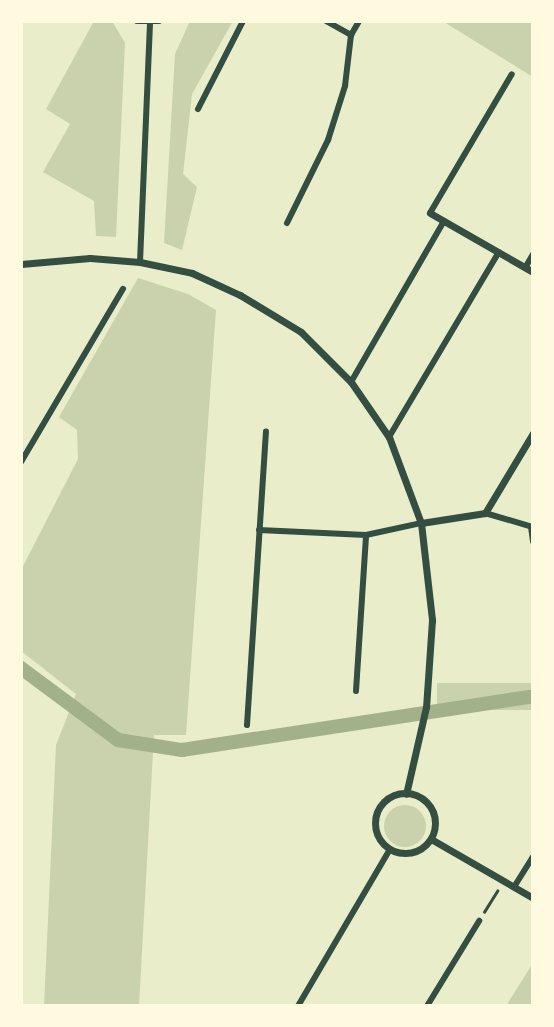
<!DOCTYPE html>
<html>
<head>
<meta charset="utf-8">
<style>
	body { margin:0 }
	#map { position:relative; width:554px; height:1027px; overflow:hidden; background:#e9edc9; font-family:Montserrat,sans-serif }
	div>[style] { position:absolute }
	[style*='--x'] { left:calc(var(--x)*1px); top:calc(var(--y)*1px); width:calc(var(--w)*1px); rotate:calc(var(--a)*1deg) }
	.green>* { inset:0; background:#cad2ad; transform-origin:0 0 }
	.round { border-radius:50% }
	.canal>* { height:14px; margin:-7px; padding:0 7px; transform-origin:7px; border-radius:7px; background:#a3b18a }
	.path>* { height:2.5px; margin:-1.25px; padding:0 1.25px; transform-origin:1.25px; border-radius:1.25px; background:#344e41 }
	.minor>* { height:6px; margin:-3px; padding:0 3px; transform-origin:3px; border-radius:3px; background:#344e41 }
	.tertiary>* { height:7px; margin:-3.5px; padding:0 3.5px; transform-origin:3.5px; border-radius:3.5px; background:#344e41 }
	.tertiary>.ring { margin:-3.5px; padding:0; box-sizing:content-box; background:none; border:7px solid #344e41; border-radius:50% }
	span { translate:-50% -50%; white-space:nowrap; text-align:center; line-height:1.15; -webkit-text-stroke:7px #fefae0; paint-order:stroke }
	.frame { position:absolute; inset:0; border:23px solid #fefae0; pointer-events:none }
</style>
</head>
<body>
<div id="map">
	<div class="green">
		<i style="clip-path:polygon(94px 21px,112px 21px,125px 43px,116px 237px,96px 236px,94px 201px,43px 172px,70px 124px,46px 109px)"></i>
		<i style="clip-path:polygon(190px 21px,233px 21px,192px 94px,183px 174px,197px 187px,182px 250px,164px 243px,175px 54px)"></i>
		<i style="clip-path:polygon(533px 21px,533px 77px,444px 22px,444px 21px)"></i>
		<i style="clip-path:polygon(138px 278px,188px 294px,216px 310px,186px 735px,154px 735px,139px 1006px,44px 1006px,56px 745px,76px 694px,21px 651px,21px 570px,78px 459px,77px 430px,59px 417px)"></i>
		<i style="left:533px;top:683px;width:27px;height:96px;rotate:90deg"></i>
		<i class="round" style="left:384px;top:805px;width:42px;height:42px"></i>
		<i style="clip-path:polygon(533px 963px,533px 1006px,506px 1006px)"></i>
	</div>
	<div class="canal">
		<i style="--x:21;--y:668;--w:121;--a:36.6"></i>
		<i style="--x:118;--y:740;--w:65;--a:8.9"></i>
		<i style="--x:182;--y:750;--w:355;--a:-8.7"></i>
	</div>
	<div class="path">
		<i style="--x:484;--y:912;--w:25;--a:-58"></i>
	</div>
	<div class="minor">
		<i style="--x:137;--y:21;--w:22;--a:0"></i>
		<i style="--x:326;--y:21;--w:29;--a:29"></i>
		<i style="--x:198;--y:109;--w:99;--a:-62.9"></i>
		<i style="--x:430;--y:213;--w:161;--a:-59.5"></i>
		<i style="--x:287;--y:223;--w:93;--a:-63.7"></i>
		<i style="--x:328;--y:140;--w:57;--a:-72.5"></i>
		<i style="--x:345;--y:86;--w:51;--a:-83.3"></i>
		<i style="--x:351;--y:35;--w:16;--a:-60"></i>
		<i style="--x:140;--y:262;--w:239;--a:-87.6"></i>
		<i style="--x:525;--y:268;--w:16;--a:-60"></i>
		<i style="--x:351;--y:382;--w:186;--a:-60"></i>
		<i style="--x:389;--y:437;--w:215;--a:-59.3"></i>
		<i style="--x:21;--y:462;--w:201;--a:-59.5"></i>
		<i style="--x:485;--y:513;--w:50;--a:16.3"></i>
		<i style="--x:531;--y:527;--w:15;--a:82"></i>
		<i style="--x:259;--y:530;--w:107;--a:2.7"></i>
		<i style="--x:366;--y:535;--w:56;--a:-12.3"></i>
		<i style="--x:356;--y:691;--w:156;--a:-86.3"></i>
		<i style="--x:247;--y:725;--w:294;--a:-86.3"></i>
		<i style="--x:514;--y:887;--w:36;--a:-58"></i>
		<i style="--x:298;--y:1006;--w:182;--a:-59.6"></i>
		<i style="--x:427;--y:1006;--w:100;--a:-58.5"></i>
	</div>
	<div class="tertiary">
		<i style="--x:430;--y:213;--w:119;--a:29.8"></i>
		<i style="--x:21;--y:264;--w:69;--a:-5"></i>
		<i style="--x:90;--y:258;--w:50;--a:4.6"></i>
		<i style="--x:140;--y:262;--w:53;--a:11.9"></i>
		<i style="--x:192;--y:273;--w:53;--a:24.6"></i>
		<i style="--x:240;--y:295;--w:71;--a:31.2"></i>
		<i style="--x:301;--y:332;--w:71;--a:45"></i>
		<i style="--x:351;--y:382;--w:67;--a:55.4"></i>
		<i style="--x:389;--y:437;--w:92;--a:69.6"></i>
		<i style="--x:421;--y:523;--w:98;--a:83.5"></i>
		<i style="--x:432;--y:620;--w:87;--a:93.9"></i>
		<i style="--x:426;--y:707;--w:89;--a:102.9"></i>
		<i style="--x:421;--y:523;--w:65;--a:-8.9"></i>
		<i style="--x:485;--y:513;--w:93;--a:-59"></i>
		<i class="ring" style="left:375px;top:793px;width:53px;height:53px"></i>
		<i style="--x:431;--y:839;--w:118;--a:30"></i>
	</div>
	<div class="frame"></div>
</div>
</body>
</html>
